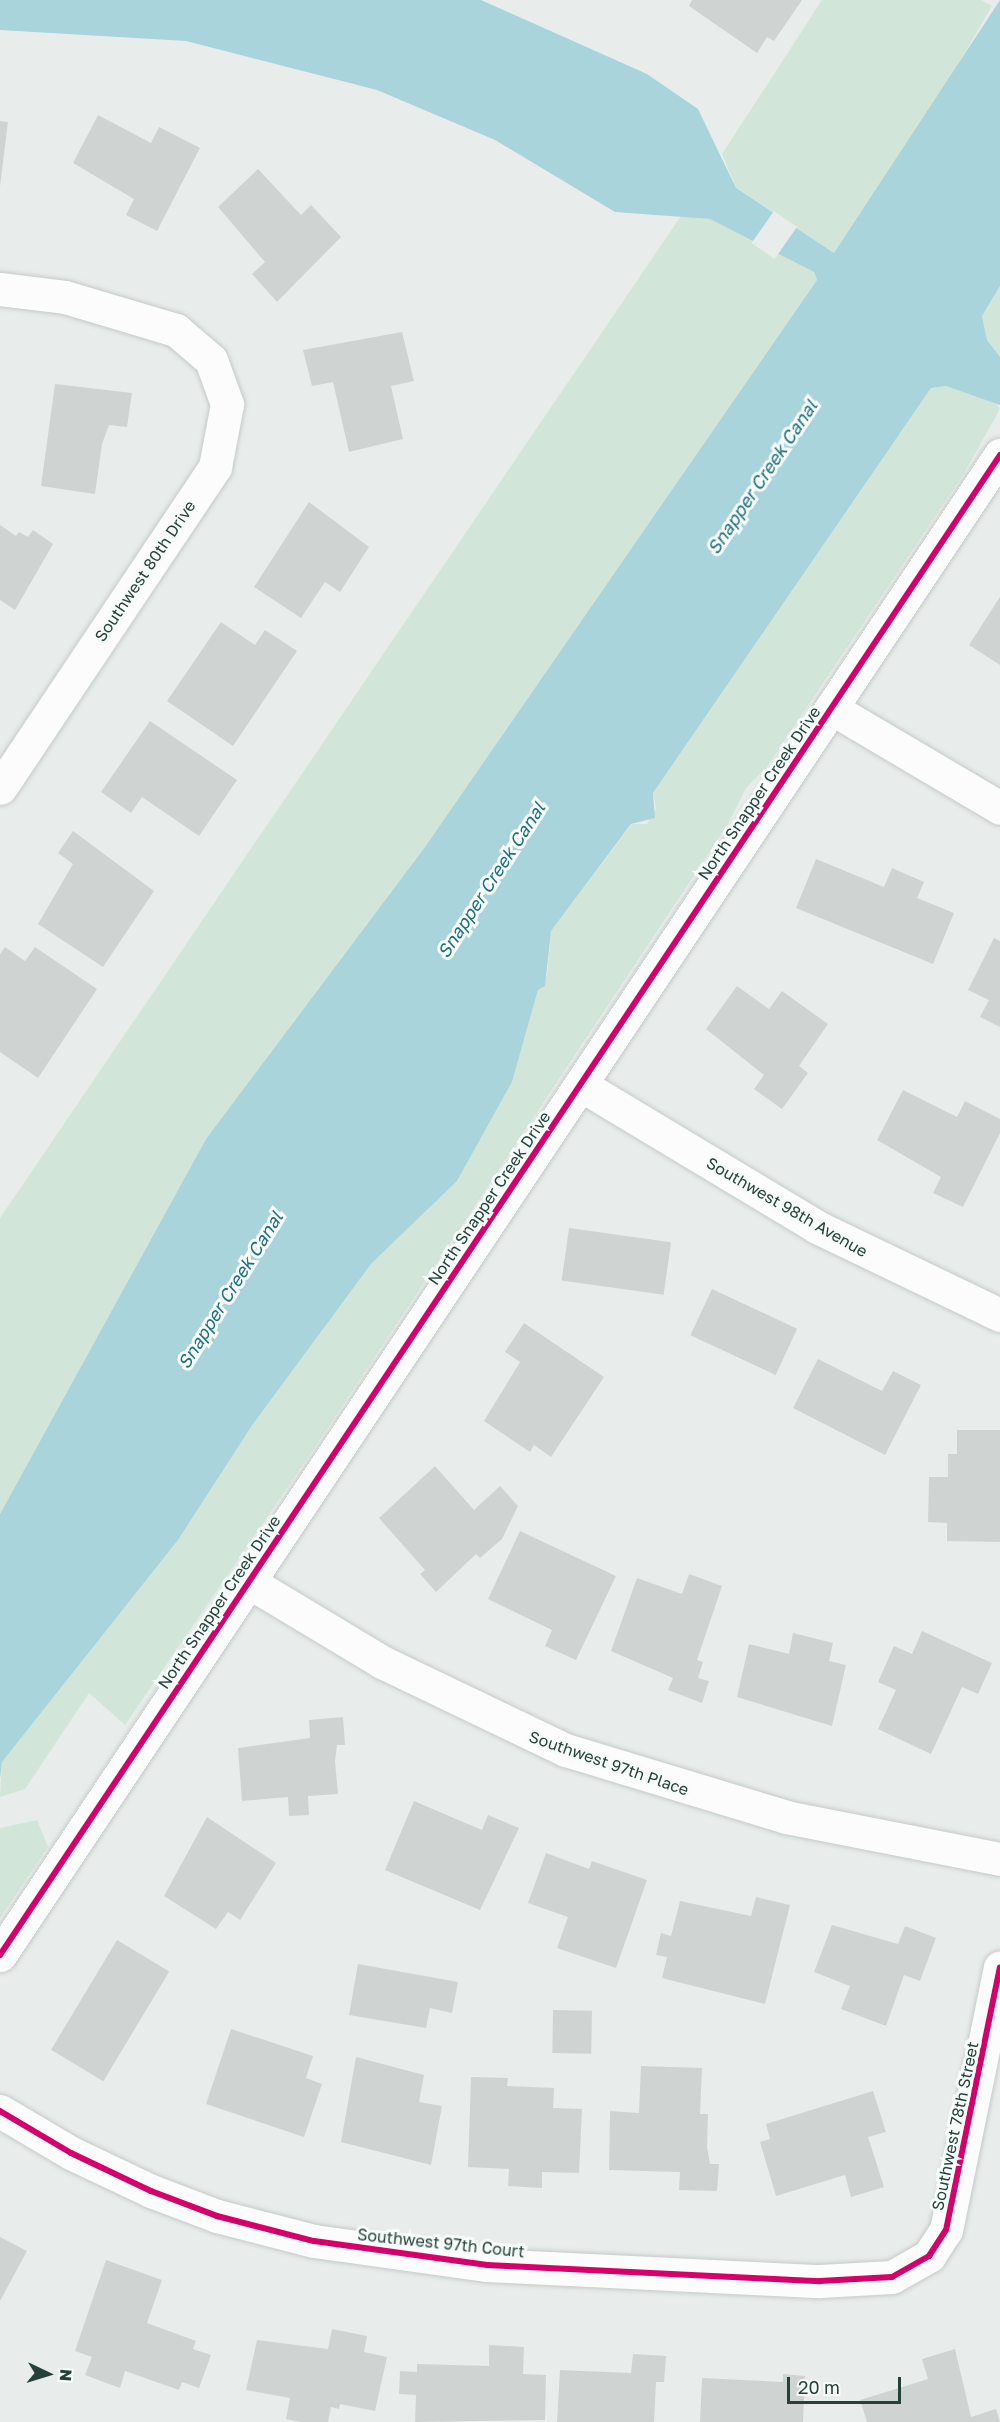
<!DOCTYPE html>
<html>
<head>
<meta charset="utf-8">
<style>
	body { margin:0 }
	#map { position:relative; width:1000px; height:2422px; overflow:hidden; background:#e8edeb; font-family:"Golos Text",sans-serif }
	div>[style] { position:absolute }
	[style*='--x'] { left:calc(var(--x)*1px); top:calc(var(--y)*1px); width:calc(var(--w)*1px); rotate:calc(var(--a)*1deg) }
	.green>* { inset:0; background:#d1e6d8 }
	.water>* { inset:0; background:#a9d4db }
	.pier>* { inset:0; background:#e8edeb; transform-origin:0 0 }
	.building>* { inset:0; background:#cfd4d2; transform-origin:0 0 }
	.roads { filter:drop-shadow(0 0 2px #c5cac8) drop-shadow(0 0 2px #c5cac8) }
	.street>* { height:33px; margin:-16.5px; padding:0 16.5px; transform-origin:16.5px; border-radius:16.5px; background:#fcfcfc }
	.secondary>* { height:33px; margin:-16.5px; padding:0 16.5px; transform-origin:16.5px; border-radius:16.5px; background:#fcfcfc }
	.cycleway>* { height:6px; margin:-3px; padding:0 3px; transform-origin:3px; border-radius:3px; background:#d6006c }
	span { translate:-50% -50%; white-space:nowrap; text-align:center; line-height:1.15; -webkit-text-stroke:6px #f7fbf9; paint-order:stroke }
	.street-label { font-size:16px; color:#24423a }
	.water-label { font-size:18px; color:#1c6f80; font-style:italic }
	.north { position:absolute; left:18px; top:2344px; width:60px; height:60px; -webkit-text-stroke:4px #f7fbf9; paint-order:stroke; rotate:94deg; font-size:16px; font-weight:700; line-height:24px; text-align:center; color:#24423a }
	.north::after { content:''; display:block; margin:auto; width:21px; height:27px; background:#24423a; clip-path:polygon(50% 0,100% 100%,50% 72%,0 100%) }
	.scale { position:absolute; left:787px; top:2377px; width:114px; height:27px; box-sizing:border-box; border:3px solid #24423a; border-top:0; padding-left:8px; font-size:18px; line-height:21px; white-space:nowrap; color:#24423a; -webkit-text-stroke:4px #f7fbf9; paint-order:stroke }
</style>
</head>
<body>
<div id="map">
	<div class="green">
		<i style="clip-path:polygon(822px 0,981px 0,992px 6px,933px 107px,834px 253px,736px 188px,722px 154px)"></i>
		<i style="clip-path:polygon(681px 216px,710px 219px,734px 229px,814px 272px,817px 280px,425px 847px,206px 1139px,0 1514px,0 1218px)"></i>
		<i style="clip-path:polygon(1000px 286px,1000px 357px,987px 340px,982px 316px)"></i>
		<i style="clip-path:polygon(946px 386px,995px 402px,1000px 409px,963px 475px,766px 768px,746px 788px,728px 824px,315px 1447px,125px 1725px,89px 1693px,25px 1789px,0 1797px,2px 1762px,178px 1540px,253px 1424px,371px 1264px,457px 1181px,512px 1082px,538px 990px,547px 976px,551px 931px,632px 824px,647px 824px,656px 809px,653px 793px,931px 388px)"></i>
		<i style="clip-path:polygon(37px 1820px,48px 1847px,0 1918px,0 1828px)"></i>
	</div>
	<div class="water">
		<i style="clip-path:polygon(0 0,481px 0,647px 74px,698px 109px,736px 188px,834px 253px,1000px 0,1000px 286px,982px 316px,987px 340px,1000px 357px,1000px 405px,946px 386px,931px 388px,653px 793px,655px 818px,631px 824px,551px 931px,545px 986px,538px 990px,512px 1082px,457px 1181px,371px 1264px,253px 1424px,178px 1540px,2px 1762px,0 1779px,0 1514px,206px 1139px,425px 847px,817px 280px,814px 272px,710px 219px,615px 212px,495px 140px,377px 90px,186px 41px,0 30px)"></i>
	</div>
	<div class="pier">
		<i style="left:774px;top:211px;width:28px;height:39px;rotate:35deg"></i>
	</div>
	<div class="building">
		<i style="clip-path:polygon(692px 0,802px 0,774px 41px,767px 37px,757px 53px,689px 6px)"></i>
		<i style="clip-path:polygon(98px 115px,151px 143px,159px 127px,200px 148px,157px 231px,126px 215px,134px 199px,73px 163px)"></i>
		<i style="left:0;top:121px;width:8px;height:71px;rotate:7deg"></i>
		<i style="clip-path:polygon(258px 169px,301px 215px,311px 205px,341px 237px,277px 302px,252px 274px,265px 262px,218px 207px)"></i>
		<i style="clip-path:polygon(402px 332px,414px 381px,391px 386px,403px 439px,349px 452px,333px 382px,312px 386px,303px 350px)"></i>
		<i style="clip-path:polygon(55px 384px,132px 393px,127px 427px,109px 425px,102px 444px,95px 494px,41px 486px)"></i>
		<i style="clip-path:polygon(309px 502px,369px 547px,340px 592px,325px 582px,301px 618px,254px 587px)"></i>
		<i style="clip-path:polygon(0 525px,16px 536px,19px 532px,28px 537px,33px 530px,53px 544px,15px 610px,0 600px)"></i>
		<i style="clip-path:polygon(1000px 597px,1000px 665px,969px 645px)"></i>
		<i style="clip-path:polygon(221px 622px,255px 645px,265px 630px,297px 651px,233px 746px,167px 701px)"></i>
		<i style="clip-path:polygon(150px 721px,237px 780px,199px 836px,142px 797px,131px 813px,101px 792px)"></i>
		<i style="clip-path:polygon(73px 831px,154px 891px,103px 967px,38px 924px,73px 864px,58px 853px)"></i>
		<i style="clip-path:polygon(816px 859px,884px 887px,892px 868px,924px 882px,917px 898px,954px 913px,933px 964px,796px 908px)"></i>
		<i style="clip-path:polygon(994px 938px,1000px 941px,1000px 1027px,980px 1017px,989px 1000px,968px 990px)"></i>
		<i style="clip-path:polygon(5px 947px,25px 961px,35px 947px,97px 989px,38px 1078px,0 1052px,0 954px)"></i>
		<i style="clip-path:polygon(737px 986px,769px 1009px,782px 991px,828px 1024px,799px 1066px,808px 1073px,782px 1109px,754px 1089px,764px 1075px,706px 1029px)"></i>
		<i style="clip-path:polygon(903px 1090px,957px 1117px,965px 1101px,1000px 1119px,1000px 1133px,963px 1207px,933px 1193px,941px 1177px,877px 1140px)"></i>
		<i style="left:569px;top:1228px;width:103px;height:53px;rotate:8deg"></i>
		<i style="left:712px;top:1289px;width:94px;height:51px;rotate:25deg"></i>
		<i style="clip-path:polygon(524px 1323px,604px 1377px,551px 1457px,534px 1445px,530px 1452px,484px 1421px,520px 1362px,505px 1352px)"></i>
		<i style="clip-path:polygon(818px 1359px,882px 1391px,893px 1371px,921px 1385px,885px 1455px,793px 1408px)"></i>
		<i style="clip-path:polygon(957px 1430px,1000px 1430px,1000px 1542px,947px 1541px,947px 1523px,928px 1522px,929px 1477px,948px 1477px,948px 1454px,957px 1454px)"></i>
		<i style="clip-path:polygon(435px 1466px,474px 1510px,500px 1486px,518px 1506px,502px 1539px,480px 1558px,476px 1554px,436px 1592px,420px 1574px,425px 1570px,379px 1518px)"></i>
		<i style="clip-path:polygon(520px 1531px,616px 1576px,576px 1660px,545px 1646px,552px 1630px,488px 1599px)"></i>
		<i style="clip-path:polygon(689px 1574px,722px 1586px,697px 1660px,703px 1662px,698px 1678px,709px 1681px,702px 1703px,668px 1690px,673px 1678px,611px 1651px,637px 1578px,682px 1594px)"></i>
		<i style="clip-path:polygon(922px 1631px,992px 1663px,978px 1694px,962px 1687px,931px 1754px,878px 1729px,896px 1690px,878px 1682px,894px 1646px,912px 1654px)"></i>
		<i style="clip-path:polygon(793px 1633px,833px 1643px,829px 1661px,846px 1665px,832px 1726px,737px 1697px,749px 1644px,789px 1654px)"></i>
		<i style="clip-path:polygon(343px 1717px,345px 1745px,337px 1745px,335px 1761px,338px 1794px,308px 1796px,309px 1815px,289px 1816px,288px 1797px,242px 1801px,238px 1748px,310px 1738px,309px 1720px)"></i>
		<i style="clip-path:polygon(414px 1801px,482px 1830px,488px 1815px,519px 1828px,480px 1910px,385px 1870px)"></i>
		<i style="clip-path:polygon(207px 1817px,276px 1863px,240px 1920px,228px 1912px,216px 1929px,164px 1896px)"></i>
		<i style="clip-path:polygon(546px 1853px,589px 1869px,592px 1861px,647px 1880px,616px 1968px,557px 1948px,568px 1917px,528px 1903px)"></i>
		<i style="clip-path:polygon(756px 1897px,790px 1905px,765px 2004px,662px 1978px,667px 1957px,656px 1955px,661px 1933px,671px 1936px,680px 1901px,751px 1916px)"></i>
		<i style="clip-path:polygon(832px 1925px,898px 1944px,905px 1926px,936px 1938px,920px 1981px,904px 1975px,886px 2026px,841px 2009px,850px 1986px,814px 1972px)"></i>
		<i style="left:117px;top:1940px;width:61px;height:128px;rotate:31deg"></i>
		<i style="clip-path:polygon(358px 1964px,458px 1982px,452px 2013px,430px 2008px,426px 2028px,349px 2015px)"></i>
		<i style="left:553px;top:2010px;width:39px;height:43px;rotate:1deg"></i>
		<i style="clip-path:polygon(231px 2029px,313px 2056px,306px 2078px,322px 2084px,304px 2137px,206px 2104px)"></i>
		<i style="clip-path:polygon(356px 2057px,424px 2075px,419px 2102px,442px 2106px,431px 2165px,341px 2142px)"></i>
		<i style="clip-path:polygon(641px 2066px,702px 2068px,700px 2114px,708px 2114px,707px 2147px,710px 2164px,719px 2164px,717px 2191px,679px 2190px,680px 2172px,609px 2170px,610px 2111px,639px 2113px)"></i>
		<i style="clip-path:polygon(471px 2077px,508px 2078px,507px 2086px,554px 2088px,553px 2108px,582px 2109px,579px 2173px,542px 2172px,542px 2188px,508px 2186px,509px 2169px,468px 2167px)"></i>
		<i style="clip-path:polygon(873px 2091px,886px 2132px,868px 2137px,884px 2187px,851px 2197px,845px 2175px,776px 2196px,760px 2142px,770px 2139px,766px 2124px)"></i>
		<i style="clip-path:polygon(0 2237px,27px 2251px,0 2301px)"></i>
		<i style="clip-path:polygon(106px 2260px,162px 2280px,147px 2323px,196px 2341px,193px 2349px,211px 2355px,199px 2388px,182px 2382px,179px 2390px,125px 2371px,120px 2388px,85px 2375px,92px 2357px,75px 2351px)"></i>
		<i style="clip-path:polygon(332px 2329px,367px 2336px,364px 2352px,387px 2357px,375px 2411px,340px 2404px,339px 2409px,331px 2407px,328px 2422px,300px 2422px,286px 2419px,290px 2398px,246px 2390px,257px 2340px,328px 2349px)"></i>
		<i style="clip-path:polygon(489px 2345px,524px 2347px,523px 2374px,546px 2375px,545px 2420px,415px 2422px,416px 2395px,399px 2394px,400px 2371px,417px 2372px,417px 2364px,489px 2366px)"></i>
		<i style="clip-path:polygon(955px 2349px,971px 2417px,996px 2409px,1000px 2422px,867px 2422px,860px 2400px,928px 2379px,922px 2359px)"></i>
		<i style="clip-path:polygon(633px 2354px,666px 2356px,664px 2382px,656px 2382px,654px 2422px,557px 2422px,560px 2370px,631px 2373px)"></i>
		<i style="clip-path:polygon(783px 2374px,805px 2376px,803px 2422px,700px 2422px,702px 2378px,783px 2382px)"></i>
	</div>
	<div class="roads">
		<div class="street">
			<i style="--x:0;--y:289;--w:65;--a:7"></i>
			<i style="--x:65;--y:297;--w:116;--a:16.6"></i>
			<i style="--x:176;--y:330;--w:46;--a:40.6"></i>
			<i style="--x:211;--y:360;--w:47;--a:70"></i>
			<i style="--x:227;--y:404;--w:64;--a:100.8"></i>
			<i style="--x:215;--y:467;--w:386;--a:123.8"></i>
			<i style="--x:831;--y:708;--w:196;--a:30.6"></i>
			<i style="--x:581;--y:1085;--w:275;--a:31"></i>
			<i style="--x:817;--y:1227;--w:203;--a:25.7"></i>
			<i style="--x:249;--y:1582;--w:155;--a:31"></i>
			<i style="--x:382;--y:1662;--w:204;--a:25.6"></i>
			<i style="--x:566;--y:1750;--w:230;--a:16.9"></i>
			<i style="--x:786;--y:1817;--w:218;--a:11.1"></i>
			<i style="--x:0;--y:2111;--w:82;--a:30.6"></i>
			<i style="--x:71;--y:2153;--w:89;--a:25.4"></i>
			<i style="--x:151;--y:2191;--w:71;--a:20.7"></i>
			<i style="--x:217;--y:2216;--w:100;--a:14.5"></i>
			<i style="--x:314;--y:2241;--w:175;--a:7.9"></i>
			<i style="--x:487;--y:2265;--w:333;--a:2.8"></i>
			<i style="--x:820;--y:2281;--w:72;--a:-3.2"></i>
			<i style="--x:892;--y:2277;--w:43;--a:-29.6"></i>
			<i style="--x:929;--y:2256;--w:31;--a:-57"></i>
			<i style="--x:946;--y:2230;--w:268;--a:-78.4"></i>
		</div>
		<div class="secondary">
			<i style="--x:0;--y:1955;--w:1803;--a:-56.31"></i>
		</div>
	</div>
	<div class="cycleway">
		<i style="--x:0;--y:1955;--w:1803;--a:-56.31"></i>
		<i style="--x:0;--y:2111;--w:82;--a:30.6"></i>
		<i style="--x:71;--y:2153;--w:89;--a:25.4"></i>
		<i style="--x:151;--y:2191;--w:71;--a:20.7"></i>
		<i style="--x:217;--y:2216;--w:100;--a:14.5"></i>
		<i style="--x:314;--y:2241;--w:175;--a:7.9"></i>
		<i style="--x:487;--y:2265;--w:333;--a:2.8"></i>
		<i style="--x:820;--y:2281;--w:72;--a:-3.2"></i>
		<i style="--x:892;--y:2277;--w:43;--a:-29.6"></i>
		<i style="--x:929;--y:2256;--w:31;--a:-57"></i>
		<i style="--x:946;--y:2230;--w:268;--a:-78.4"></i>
	</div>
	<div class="street-label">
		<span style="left:145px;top:571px;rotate:-56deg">Southwest 80th Drive</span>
		<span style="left:759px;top:793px;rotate:-56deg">North Snapper Creek Drive</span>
		<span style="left:489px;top:1198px;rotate:-56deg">North Snapper Creek Drive</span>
		<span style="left:787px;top:1207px;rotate:30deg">Southwest 98th Avenue</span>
		<span style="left:219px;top:1602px;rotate:-56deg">North Snapper Creek Drive</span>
		<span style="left:609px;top:1763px;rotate:19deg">Southwest 97th Place</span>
		<span style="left:955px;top:2126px;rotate:-78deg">Southwest 78th Street</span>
		<span style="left:441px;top:2243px;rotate:6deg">Southwest 97th Court</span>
	</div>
	<div class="water-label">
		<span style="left:762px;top:477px;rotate:-56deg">Snapper Creek Canal</span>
		<span style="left:491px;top:880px;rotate:-57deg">Snapper Creek Canal</span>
		<span style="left:230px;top:1290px;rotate:-58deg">Snapper Creek Canal</span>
	</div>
	<div class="north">N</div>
	<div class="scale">20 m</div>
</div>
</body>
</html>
